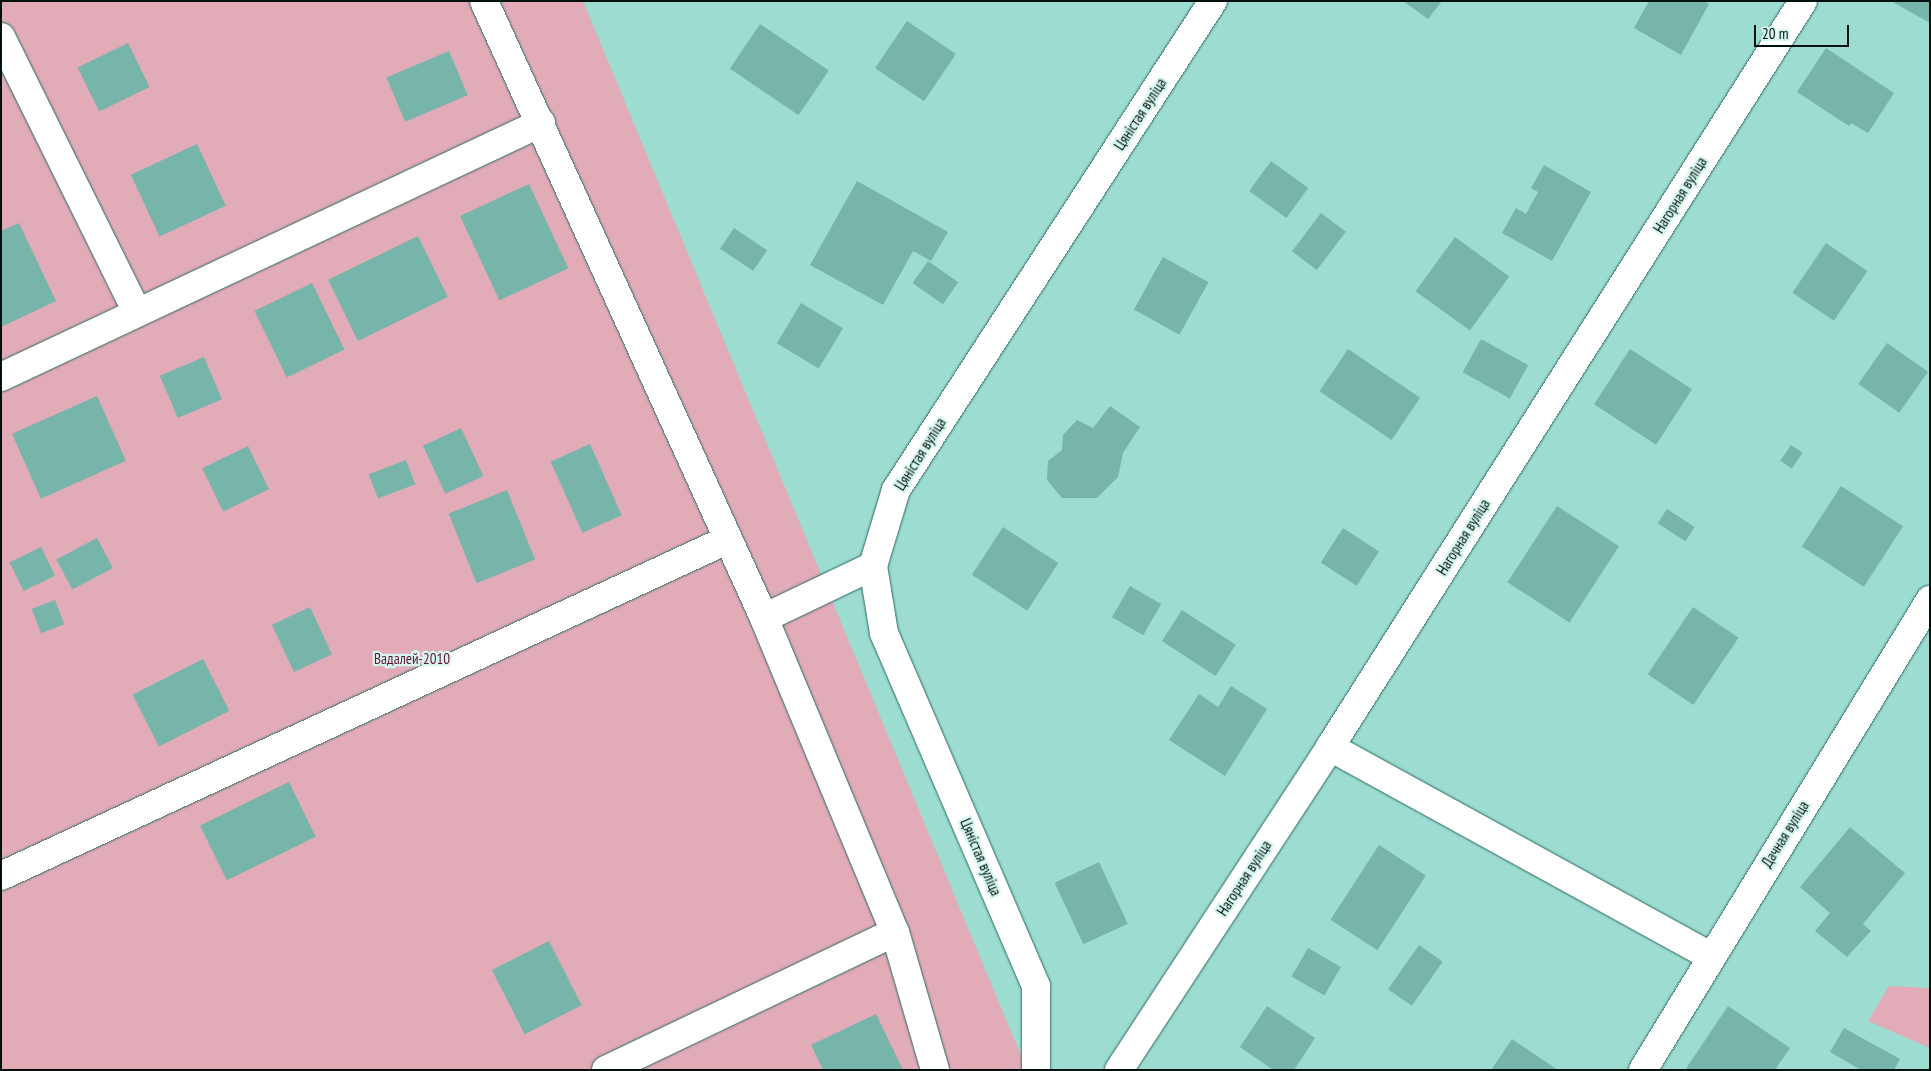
<!DOCTYPE html>
<html>
<head>
<meta charset="utf-8">
<style>
	body { margin:0 }
	#map { position:relative; width:1931px; height:1071px; overflow:hidden; background:#9ddcd1; font-family:"PT Sans Narrow",sans-serif }
	div>[style] { position:absolute }
	[style*='--x'] { left:calc(var(--x)*1px); top:calc(var(--y)*1px); width:calc(var(--w)*1px); rotate:calc(var(--a)*1deg) }
	.green>* { inset:0; background:#e1abb8 }
	.building>* { inset:0; background:#77b5aa; transform-origin:0 0 }
	.roads { filter:drop-shadow(0 0 1px #2d6b62) drop-shadow(0 0 1px #2d6b62) }
	.minor>* { height:28px; margin:-14px; padding:0 14px; transform-origin:14px; border-radius:14px; background:#fff }
	span { translate:-50% -50%; white-space:nowrap; text-align:center; line-height:1.15; -webkit-text-stroke:4.5px #d7f6f0; paint-order:stroke }
	.street-label { font-size:15px; color:#00110e }
	.park-label { font-size:15px; color:#651333 }
	.frame { position:absolute; inset:0; border:2px solid #00110e; pointer-events:none }
	.scale { position:absolute; left:1754px; top:25px; width:95px; height:22px; box-sizing:border-box; border:2px solid #00110e; border-top:0; padding-left:6px; font-size:15px; line-height:18px; white-space:nowrap; color:#00110e; -webkit-text-stroke:4px #d7f6f0; paint-order:stroke }
</style>
</head>
<body>
<div id="map">
	<div class="green">
		<i style="clip-path:polygon(1px 1px,583px 1px,1027px 1070px,1px 1070px)"></i>
		<i style="clip-path:polygon(1889px 986px,1930px 988px,1930px 1048px,1868px 1021px)"></i>
	</div>
	<div class="building">
		<i style="clip-path:polygon(1403px 1px,1442px 1px,1428px 19px)"></i>
		<i style="clip-path:polygon(1649px 1px,1704px 1px,1709px 4px,1681px 55px,1634px 28px)"></i>
		<i style="clip-path:polygon(1891px 1px,1930px 1px,1930px 23px)"></i>
		<i style="left:907px;top:21px;width:59px;height:57px;rotate:34deg"></i>
		<i style="left:760px;top:24px;width:83px;height:54px;rotate:34deg"></i>
		<i style="left:128px;top:43px;width:49px;height:56px;rotate:64deg"></i>
		<i style="clip-path:polygon(1826px 48px,1894px 93px,1868px 133px,1851px 123px,1849px 126px,1797px 92px)"></i>
		<i style="left:449px;top:51px;width:48px;height:68px;rotate:67deg"></i>
		<i style="left:197px;top:144px;width:68px;height:73px;rotate:65deg"></i>
		<i style="left:1271px;top:161px;width:46px;height:37px;rotate:36deg"></i>
		<i style="clip-path:polygon(1544px 165px,1591px 192px,1552px 261px,1502px 233px,1516px 208px,1526px 214px,1538px 192px,1531px 188px)"></i>
		<i style="clip-path:polygon(857px 181px,948px 232px,931px 261px,913px 251px,883px 305px,810px 265px)"></i>
		<i style="left:529px;top:184px;width:93px;height:76px;rotate:65deg"></i>
		<i style="left:1321px;top:213px;width:31px;height:48px;rotate:37deg"></i>
		<i style="clip-path:polygon(19px 223px,56px 301px,1px 327px,1px 231px)"></i>
		<i style="left:734px;top:228px;width:40px;height:25px;rotate:34deg"></i>
		<i style="left:418px;top:236px;width:68px;height:100px;rotate:64deg"></i>
		<i style="left:1455px;top:237px;width:67px;height:67px;rotate:36deg"></i>
		<i style="left:1826px;top:243px;width:50px;height:60px;rotate:34deg"></i>
		<i style="left:1163px;top:257px;width:52px;height:60px;rotate:29deg"></i>
		<i style="left:928px;top:261px;width:37px;height:27px;rotate:35deg"></i>
		<i style="left:312px;top:283px;width:74px;height:64px;rotate:64deg"></i>
		<i style="left:801px;top:303px;width:49px;height:47px;rotate:31deg"></i>
		<i style="left:1481px;top:339px;width:54px;height:38px;rotate:29deg"></i>
		<i style="left:1887px;top:343px;width:50px;height:50px;rotate:35deg"></i>
		<i style="left:1348px;top:349px;width:87px;height:51px;rotate:34deg"></i>
		<i style="left:1630px;top:349px;width:74px;height:66px;rotate:33deg"></i>
		<i style="left:204px;top:357px;width:46px;height:48px;rotate:67deg"></i>
		<i style="left:97px;top:396px;width:71px;height:93px;rotate:66deg"></i>
		<i style="clip-path:polygon(1110px 406px,1140px 427px,1123px 453px,1118px 477px,1097px 498px,1062px 498px,1047px 480px,1048px 461px,1062px 450px,1063px 435px,1077px 420px,1093px 428px)"></i>
		<i style="left:461px;top:428px;width:53px;height:42px;rotate:65deg"></i>
		<i style="left:590px;top:444px;width:78px;height:43px;rotate:66deg"></i>
		<i style="left:1791px;top:445px;width:14px;height:19px;rotate:34deg"></i>
		<i style="left:248px;top:446px;width:48px;height:51px;rotate:64deg"></i>
		<i style="left:406px;top:460px;width:26px;height:40px;rotate:69deg"></i>
		<i style="left:1841px;top:486px;width:74px;height:72px;rotate:33deg"></i>
		<i style="left:507px;top:490px;width:75px;height:63px;rotate:68deg"></i>
		<i style="left:1557px;top:506px;width:74px;height:91px;rotate:33deg"></i>
		<i style="left:1667px;top:509px;width:33px;height:17px;rotate:33deg"></i>
		<i style="left:1003px;top:527px;width:66px;height:57px;rotate:33deg"></i>
		<i style="left:1343px;top:528px;width:43px;height:41px;rotate:33deg"></i>
		<i style="left:97px;top:538px;width:34px;height:46px;rotate:62deg"></i>
		<i style="left:41px;top:547px;width:32px;height:35px;rotate:64deg"></i>
		<i style="left:1130px;top:586px;width:36px;height:36px;rotate:30deg"></i>
		<i style="left:55px;top:600px;width:26px;height:25px;rotate:69deg"></i>
		<i style="left:310px;top:607px;width:52px;height:42px;rotate:65deg"></i>
		<i style="left:1693px;top:607px;width:55px;height:81px;rotate:34deg"></i>
		<i style="left:1182px;top:610px;width:64px;height:37px;rotate:33deg"></i>
		<i style="left:203px;top:659px;width:58px;height:79px;rotate:63deg"></i>
		<i style="clip-path:polygon(1231px 686px,1267px 709px,1225px 776px,1169px 740px,1199px 694px,1218px 707px)"></i>
		<i style="left:289px;top:782px;width:61px;height:99px;rotate:64deg"></i>
		<i style="clip-path:polygon(1850px 827px,1905px 873px,1863px 924px,1871px 931px,1847px 957px,1815px 931px,1830px 913px,1800px 887px)"></i>
		<i style="left:1379px;top:845px;width:56px;height:89px;rotate:33deg"></i>
		<i style="left:1099px;top:862px;width:68px;height:49px;rotate:65deg"></i>
		<i style="left:549px;top:941px;width:72px;height:64px;rotate:63deg"></i>
		<i style="left:1419px;top:945px;width:29px;height:54px;rotate:35deg"></i>
		<i style="left:1308px;top:948px;width:38px;height:33px;rotate:30deg"></i>
		<i style="clip-path:polygon(1267px 1006px,1315px 1038px,1294px 1070px,1273px 1070px,1240px 1047px)"></i>
		<i style="clip-path:polygon(1728px 1006px,1790px 1048px,1775px 1070px,1685px 1070px)"></i>
		<i style="clip-path:polygon(876px 1014px,903px 1070px,823px 1070px,811px 1045px)"></i>
		<i style="clip-path:polygon(1844px 1028px,1900px 1059px,1894px 1070px,1861px 1070px,1830px 1052px)"></i>
		<i style="clip-path:polygon(1512px 1039px,1558px 1070px,1491px 1070px)"></i>
	</div>
	<div class="roads">
		<div class="minor">
			<i style="--x:484;--y:1;--w:678;--a:65.59"></i>
			<i style="--x:764;--y:618;--w:340;--a:67.4"></i>
			<i style="--x:895;--y:932;--w:144;--a:73.8"></i>
			<i style="--x:1;--y:37;--w:307;--a:63.7"></i>
			<i style="--x:1;--y:377;--w:597;--a:-25.19"></i>
			<i style="--x:764;--y:618;--w:121;--a:-25.5"></i>
			<i style="--x:1330;--y:747;--w:434;--a:28.8"></i>
			<i style="--x:1;--y:876;--w:800;--a:-24.84"></i>
			<i style="--x:606;--y:1070;--w:320;--a:-25.5"></i>
			<i style="--x:1036;--y:1070;--w:84;--a:-90"></i>
			<i style="--x:1036;--y:986;--w:384;--a:-113.3"></i>
			<i style="--x:884;--y:633;--w:68;--a:-99.3"></i>
			<i style="--x:873;--y:566;--w:79;--a:-73.2"></i>
			<i style="--x:896;--y:490;--w:583;--a:-57.05"></i>
			<i style="--x:1119;--y:1070;--w:386;--a:-56.8"></i>
			<i style="--x:1330;--y:747;--w:883;--a:-57.62"></i>
			<i style="--x:1643;--y:1070;--w:551;--a:-58.59"></i>
		</div>
	</div>
	<div class="street-label">
		<span style="left:1140px;top:114px;rotate:-57deg">Цяністая вуліца</span>
		<span style="left:1680px;top:195px;rotate:-58deg">Нагорная вуліца</span>
		<span style="left:920px;top:454px;rotate:-58deg">Цяністая вуліца</span>
		<span style="left:1463px;top:537px;rotate:-58deg">Нагорная вуліца</span>
		<span style="left:1785px;top:834px;rotate:-58deg">Дачная вуліца</span>
		<span style="left:981px;top:857px;rotate:67deg">Цяністая вуліца</span>
		<span style="left:1244px;top:878px;rotate:-57deg">Нагорная вуліца</span>
	</div>
	<div class="park-label">
		<span style="left:412px;top:659px">Вадалей-2010</span>
	</div>
	<div class="frame"></div>
	<div class="scale">20 m</div>
</div>
</body>
</html>
